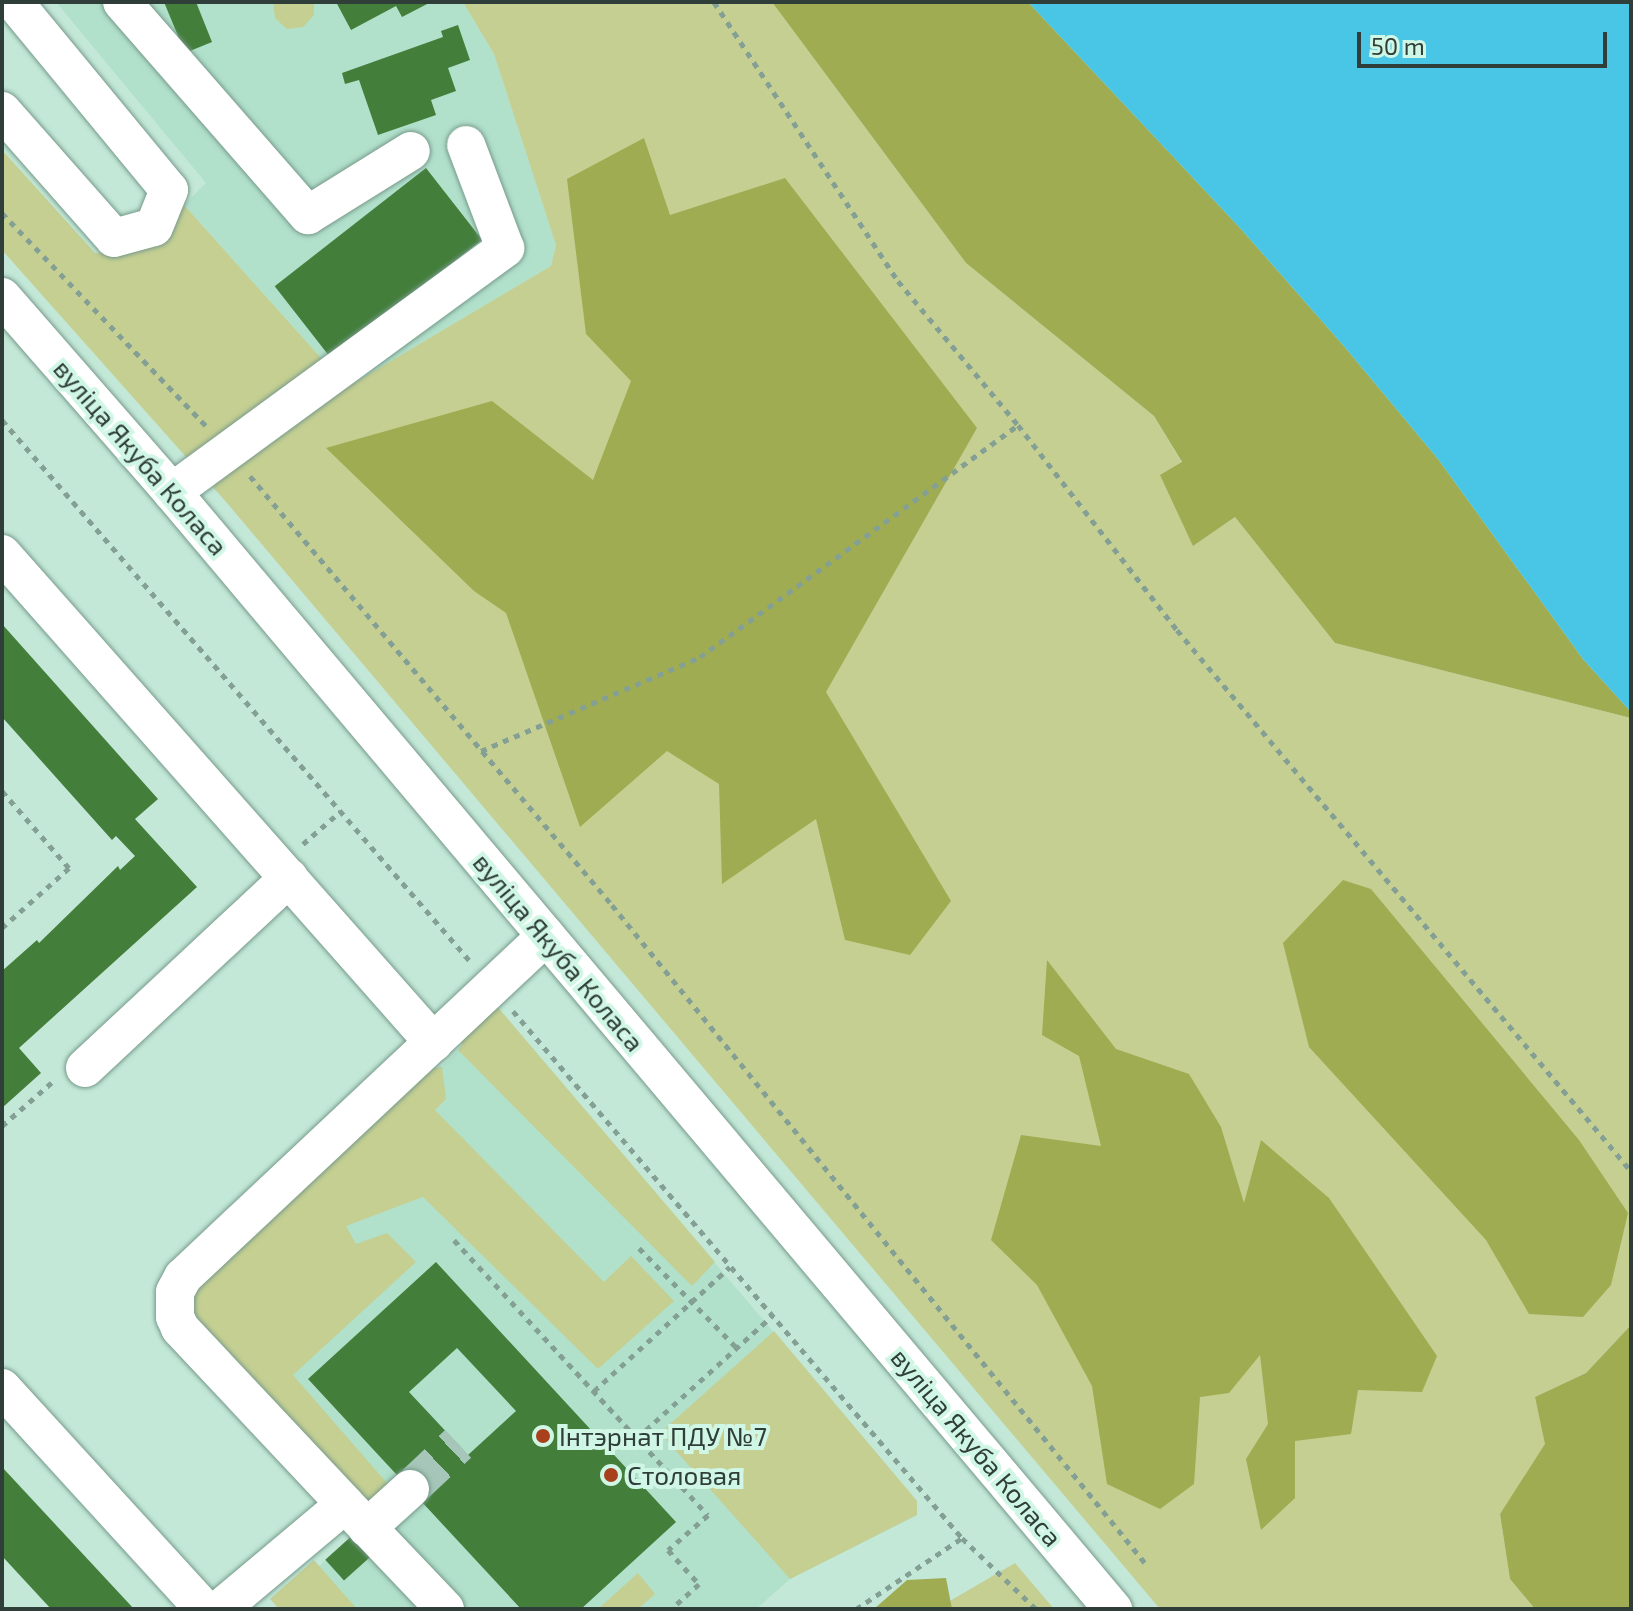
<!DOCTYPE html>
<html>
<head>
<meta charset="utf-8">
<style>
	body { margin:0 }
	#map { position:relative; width:1633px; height:1611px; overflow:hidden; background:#c3e8d8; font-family:"Exo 2",sans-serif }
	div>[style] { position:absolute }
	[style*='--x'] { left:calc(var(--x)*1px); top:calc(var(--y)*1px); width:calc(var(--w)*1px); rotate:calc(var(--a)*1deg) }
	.built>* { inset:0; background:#b1e0cb }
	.green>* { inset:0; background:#c5cf92 }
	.forest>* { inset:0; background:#a0ac51 }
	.water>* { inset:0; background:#49c6e5 }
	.building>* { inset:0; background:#447e3b; transform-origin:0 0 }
	.minor-tunnel>* { height:38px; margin-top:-19px; transform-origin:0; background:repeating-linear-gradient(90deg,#a5c6b8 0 38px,transparent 0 57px) }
	.path>* { height:5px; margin-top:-2.5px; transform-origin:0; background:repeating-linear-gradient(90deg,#84a094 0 6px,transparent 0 12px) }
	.roads { filter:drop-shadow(0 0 2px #779a8b) drop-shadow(0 0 2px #779a8b) }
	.minor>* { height:38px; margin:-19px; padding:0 19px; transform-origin:19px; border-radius:19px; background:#fff }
	.dots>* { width:22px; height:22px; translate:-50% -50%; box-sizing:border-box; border:4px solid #d0f6e5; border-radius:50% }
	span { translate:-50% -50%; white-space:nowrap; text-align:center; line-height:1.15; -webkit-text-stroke:8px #d0f6e5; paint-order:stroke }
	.street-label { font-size:26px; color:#2f3e38 }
	.poi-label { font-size:26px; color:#2f3e38 }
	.left { translate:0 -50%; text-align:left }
	.frame { position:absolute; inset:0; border:4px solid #2f3e38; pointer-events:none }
	.scale { position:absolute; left:1357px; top:32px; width:250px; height:36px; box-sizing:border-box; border:4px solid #2f3e38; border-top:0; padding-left:10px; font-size:24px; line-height:28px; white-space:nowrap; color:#2f3e38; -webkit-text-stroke:6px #d0f6e5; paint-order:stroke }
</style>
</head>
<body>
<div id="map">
	<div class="built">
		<i style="clip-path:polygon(56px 2px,463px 2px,494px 54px,556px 245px,551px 266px,347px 387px,184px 205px,206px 183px)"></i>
		<i style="clip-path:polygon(495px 1004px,917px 1501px,917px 1515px,790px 1579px,756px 1609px,320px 1609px,299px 1585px,376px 1513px,189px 1309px,423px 1070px,442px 1066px,451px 1058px,462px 1045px,462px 1030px)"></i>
	</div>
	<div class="green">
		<i style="clip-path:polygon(273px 2px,314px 2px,314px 15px,303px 27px,287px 29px,275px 18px)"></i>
		<i style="clip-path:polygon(463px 2px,772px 2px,966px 263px,1154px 416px,1182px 463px,1193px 546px,1235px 517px,1335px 643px,1631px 718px,1631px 1325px,1586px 1373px,1535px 1397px,1546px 1444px,1500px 1514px,1510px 1579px,1535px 1609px,1160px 1609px,227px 503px,2px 250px,2px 150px,95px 253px,127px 251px,184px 205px,347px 387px,551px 266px,556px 245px,494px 54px)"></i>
		<i style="clip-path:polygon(495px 1004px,715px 1262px,692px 1286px,458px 1050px,462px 1045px,462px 1030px)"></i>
		<i style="clip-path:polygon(442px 1067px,446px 1099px,435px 1110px,604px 1282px,631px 1256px,674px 1301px,598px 1369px,423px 1197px,346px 1226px,356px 1244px,387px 1233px,416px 1262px,293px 1375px,393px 1490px,367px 1503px,189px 1309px,195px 1286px,423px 1070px)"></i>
		<i style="clip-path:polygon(774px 1331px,917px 1501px,917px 1515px,790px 1579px,660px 1433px)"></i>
		<i style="clip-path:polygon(314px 1560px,357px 1609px,279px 1609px,270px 1599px)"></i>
		<i style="clip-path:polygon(1015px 1563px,1054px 1609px,936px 1609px)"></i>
		<i style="clip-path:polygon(638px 1573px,655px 1594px,638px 1609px,598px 1609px)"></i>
	</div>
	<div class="forest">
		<i style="clip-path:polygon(772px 2px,1028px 2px,1241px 229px,1343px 345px,1438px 459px,1583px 659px,1631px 712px,1631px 718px,1335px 643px,1235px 517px,1193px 546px,1160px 475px,1182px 462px,1154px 416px,966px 263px)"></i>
		<i style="clip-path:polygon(644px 138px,670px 215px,785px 178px,977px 428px,826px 692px,951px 901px,910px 955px,845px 940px,816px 819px,722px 884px,719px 784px,667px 751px,580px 827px,506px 613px,474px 591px,326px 448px,492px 401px,593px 480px,631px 381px,586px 334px,567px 179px)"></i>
		<i style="clip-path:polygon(1343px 880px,1371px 889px,1579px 1140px,1628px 1213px,1611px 1285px,1583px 1317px,1529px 1314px,1486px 1240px,1309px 1047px,1283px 943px)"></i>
		<i style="clip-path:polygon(1047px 960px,1116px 1049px,1189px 1074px,1221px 1127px,1244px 1203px,1261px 1140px,1329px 1198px,1437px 1356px,1422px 1392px,1358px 1390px,1351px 1434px,1295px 1441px,1295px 1498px,1261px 1530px,1246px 1459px,1268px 1424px,1260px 1355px,1229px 1393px,1200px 1397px,1194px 1484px,1160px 1509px,1107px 1484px,1092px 1386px,1037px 1285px,991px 1240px,1021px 1135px,1101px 1146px,1079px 1056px,1042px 1035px)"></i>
		<i style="clip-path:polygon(1631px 1325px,1631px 1609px,1535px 1609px,1510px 1579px,1500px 1514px,1545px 1444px,1535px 1397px,1586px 1373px)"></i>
		<i style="clip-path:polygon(946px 1578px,952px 1609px,874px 1609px,907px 1580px)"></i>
	</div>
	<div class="water">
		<i style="clip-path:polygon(1028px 2px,1631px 2px,1631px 712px,1583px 659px,1438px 459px,1343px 345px,1241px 229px)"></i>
	</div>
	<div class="building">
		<i style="clip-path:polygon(164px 2px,196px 2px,212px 42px,185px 53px)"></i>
		<i style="clip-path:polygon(336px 2px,431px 2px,402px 17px,396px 6px,351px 30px)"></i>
		<i style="clip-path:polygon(458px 25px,470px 60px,448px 68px,456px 91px,431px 100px,436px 115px,378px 135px,359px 80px,345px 84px,342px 73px,443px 37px,441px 31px)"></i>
		<i style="left:426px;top:168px;width:91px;height:192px;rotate:52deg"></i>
		<i style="clip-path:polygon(2px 624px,158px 799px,135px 819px,197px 887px,19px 1048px,41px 1073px,2px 1108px,2px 971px,37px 940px,39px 943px,118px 866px,120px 870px,135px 856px,116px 836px,112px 840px,2px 717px)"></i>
		<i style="clip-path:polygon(evenodd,436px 1262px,676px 1522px,581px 1609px,521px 1609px,308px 1379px,436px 1262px,457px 1348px,516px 1411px,468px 1455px,409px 1392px,457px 1348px)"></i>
		<i style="clip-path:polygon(2px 1467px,134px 1609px,51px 1609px,2px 1556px)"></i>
		<i style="left:355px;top:1533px;width:28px;height:40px;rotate:48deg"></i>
	</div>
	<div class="minor-tunnel">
		<i style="--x:410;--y:1489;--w:66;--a:-43.2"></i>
	</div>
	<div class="path">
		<i style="--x:714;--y:2;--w:334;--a:56.6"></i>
		<i style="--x:898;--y:281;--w:187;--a:50.2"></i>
		<i style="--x:1018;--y:425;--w:259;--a:52.2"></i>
		<i style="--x:1177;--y:630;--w:706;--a:50"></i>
		<i style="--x:2;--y:213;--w:295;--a:46.2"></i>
		<i style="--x:2;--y:420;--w:715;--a:49.14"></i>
		<i style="--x:250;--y:476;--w:561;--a:49.84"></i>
		<i style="--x:612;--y:905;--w:847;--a:50.99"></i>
		<i style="--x:481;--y:751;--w:238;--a:-23.2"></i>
		<i style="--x:700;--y:657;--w:394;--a:-36.1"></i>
		<i style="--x:2;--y:791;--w:102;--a:49"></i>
		<i style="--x:69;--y:868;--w:90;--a:138.2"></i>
		<i style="--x:303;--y:844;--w:50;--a:-41"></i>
		<i style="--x:513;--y:1011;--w:692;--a:49.57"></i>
		<i style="--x:962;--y:1538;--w:103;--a:43.8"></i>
		<i style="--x:2;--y:1126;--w:67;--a:-41.3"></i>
		<i style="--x:454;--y:1240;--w:374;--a:47.3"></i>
		<i style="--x:708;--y:1515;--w:53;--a:138.8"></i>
		<i style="--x:668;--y:1550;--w:46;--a:47.6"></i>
		<i style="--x:699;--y:1584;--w:38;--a:138"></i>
		<i style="--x:639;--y:1248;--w:140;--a:45.6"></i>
		<i style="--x:594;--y:1391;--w:184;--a:-42.4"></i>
		<i style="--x:637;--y:1438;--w:182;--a:-42.1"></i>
		<i style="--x:2;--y:1608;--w:1;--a:45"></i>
		<i style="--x:856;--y:1609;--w:128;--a:-33.8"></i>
	</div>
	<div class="roads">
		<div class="minor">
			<i style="--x:122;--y:2;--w:283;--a:48.9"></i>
			<i style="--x:308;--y:215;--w:121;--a:-31.9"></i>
			<i style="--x:2;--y:111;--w:169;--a:48.6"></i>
			<i style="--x:114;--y:238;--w:41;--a:-15.4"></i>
			<i style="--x:154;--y:227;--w:40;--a:-68"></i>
			<i style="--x:169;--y:190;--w:244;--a:-129.5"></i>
			<i style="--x:2;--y:297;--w:259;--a:48.9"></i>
			<i style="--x:172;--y:492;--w:1461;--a:49.89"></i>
			<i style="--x:172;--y:492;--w:413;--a:-36.2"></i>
			<i style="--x:505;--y:248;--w:110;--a:-110.7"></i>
			<i style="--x:2;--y:554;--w:652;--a:48.54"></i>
			<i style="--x:85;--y:1068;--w:279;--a:-43"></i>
			<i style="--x:2;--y:1388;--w:299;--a:47.6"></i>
			<i style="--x:345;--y:1504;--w:145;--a:46.4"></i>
			<i style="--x:367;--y:1528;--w:58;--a:-42.2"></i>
			<i style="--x:220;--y:1609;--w:163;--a:-40"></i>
			<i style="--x:345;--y:1504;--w:241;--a:-133.2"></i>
			<i style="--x:180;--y:1328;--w:12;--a:-114"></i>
			<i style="--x:175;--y:1317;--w:25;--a:-90"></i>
			<i style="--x:175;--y:1292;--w:17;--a:-62"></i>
			<i style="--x:183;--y:1277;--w:498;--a:-43.2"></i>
		</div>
	</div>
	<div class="dots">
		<i style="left:543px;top:1436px;background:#a8411b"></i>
		<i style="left:611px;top:1475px;background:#a8411b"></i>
	</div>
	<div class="street-label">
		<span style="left:141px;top:457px;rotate:49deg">вуліца Якуба Коласа</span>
		<span style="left:559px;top:952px;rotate:50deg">вуліца Якуба Коласа</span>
		<span style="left:977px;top:1447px;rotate:50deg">вуліца Якуба Коласа</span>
	</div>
	<div class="poi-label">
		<span class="left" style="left:559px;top:1436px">Інтэрнат ПДУ №7</span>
		<span class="left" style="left:627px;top:1475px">Столовая</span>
	</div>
	<div class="frame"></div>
	<div class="scale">50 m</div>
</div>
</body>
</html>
